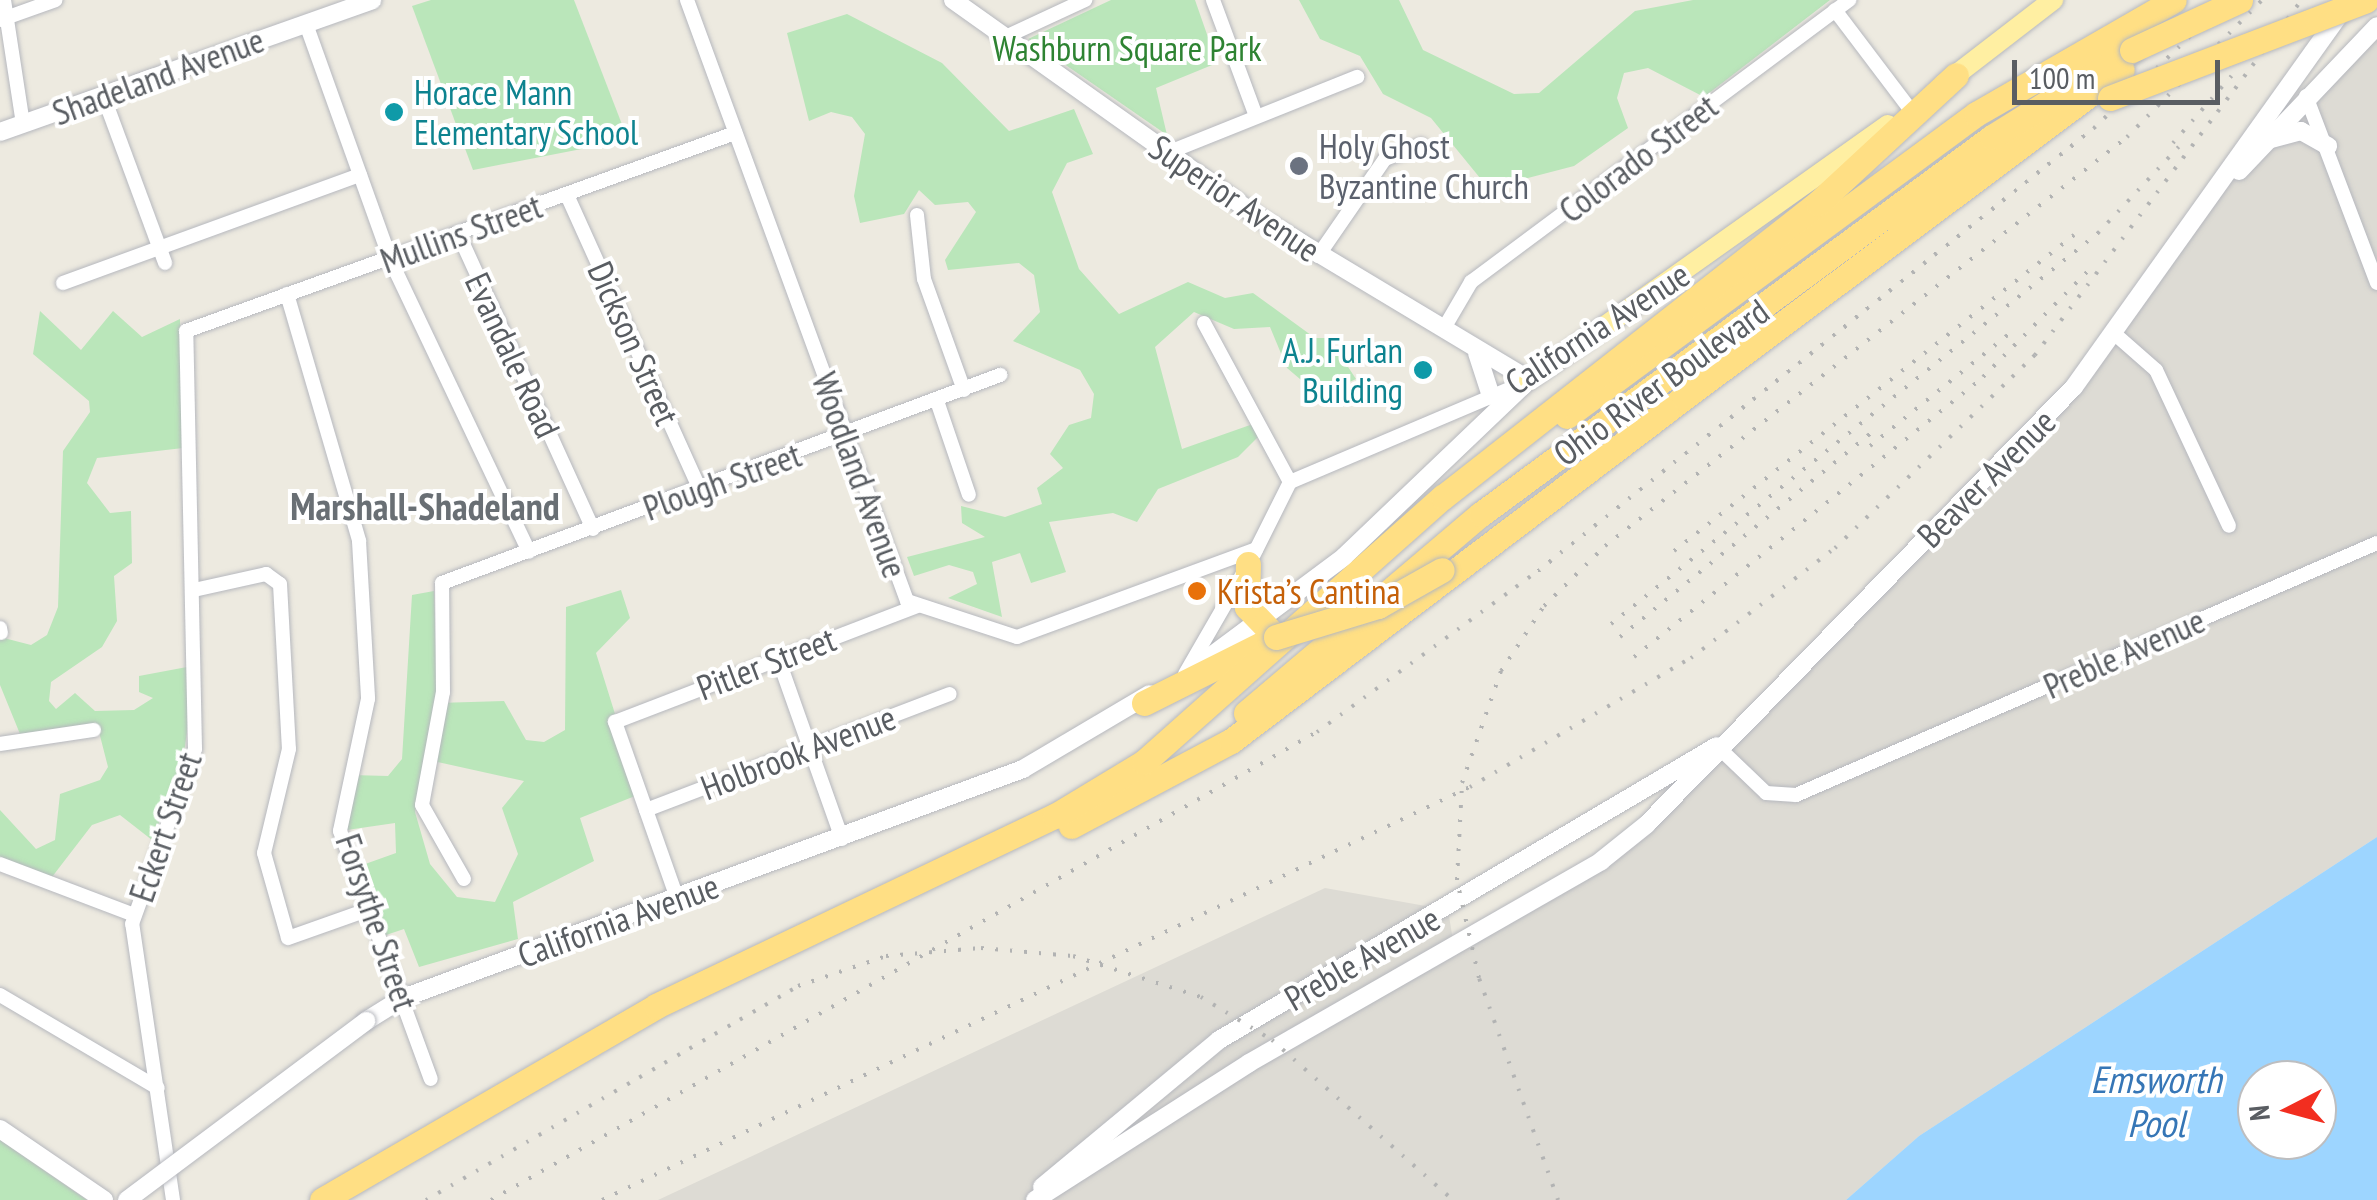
<!DOCTYPE html>
<html>
<head>
<meta charset="utf-8">
<style>
	body { margin:0 }
	#map { position:relative; width:2377px; height:1200px; overflow:hidden; background:#edeae0; font-family:"PT Sans Narrow",sans-serif }
	div>[style] { position:absolute }
	[style*='--x'] { left:calc(var(--x)*1px); top:calc(var(--y)*1px); width:calc(var(--w)*1px); rotate:calc(var(--a)*1deg) }
	.industrial>* { inset:0; background:#dddbd4 }
	.green>* { inset:0; background:#bae6ba }
	.water>* { inset:0; background:#9dd5ff }
	.roads { filter:drop-shadow(0 0 2px #b6b8be) drop-shadow(0 0 2px #b6b8be) }
	.minor>* { height:14px; margin:-7px; padding:0 7px; transform-origin:7px; border-radius:7px; background:#fff }
	.tertiary>* { height:18px; margin:-9px; padding:0 9px; transform-origin:9px; border-radius:9px; background:#fff }
	.primary>* { height:20px; margin:-10px; padding:0 10px; transform-origin:10px; border-radius:10px; background:#ffefa2 }
	.motorway>* { height:25px; margin:-12.5px; padding:0 12.5px; transform-origin:12.5px; border-radius:12.5px; background:#ffdf84 }
	.rail>* { height:4px; margin-top:-2px; transform-origin:0; background:repeating-linear-gradient(90deg,#b2b3b3 0 2.5px,transparent 0 14.5px) }
	.bridges { filter:drop-shadow(0 0 2px #b6b8be) drop-shadow(0 0 2px #b6b8be) }
	.tertiary-bridge>* { height:18px; margin:-9px; padding:0 9px; transform-origin:9px; border-radius:9px; background:#fff }
	.motorway-bridge>* { height:25px; margin:-12.5px; padding:0 12.5px; transform-origin:12.5px; border-radius:12.5px; background:#ffdf84 }
	.dots>* { width:28px; height:28px; translate:-50% -50%; box-sizing:border-box; border:5px solid #fff; border-radius:50% }
	span { translate:-50% -50%; white-space:nowrap; text-align:center; line-height:1.15; -webkit-text-stroke:8px #fff; paint-order:stroke }
	.park-label { font-size:35px; color:#2e8332 }
	.street-label { font-size:35px; color:#595d62 }
	.culture-label { font-size:35px; color:#0d838f }
	.left { translate:0 -50%; text-align:left }
	.right { translate:-100% -50%; text-align:right }
	.worship-label { font-size:35px; color:#5b616d }
	.food-label { font-size:35px; color:#c56008 }
	.neighbourhood-label { font-size:38px; color:#696f74; font-weight:700 }
	.water-label { font-size:38px; color:#3676b6; font-style:italic }
	.north { position:absolute; left:2237px; top:1060px; width:100px; height:100px; box-sizing:border-box; background:#fff; border:2px solid #bdbec0; border-radius:50%; rotate:264deg; font-size:28px; font-weight:700; line-height:40px; text-align:center; color:#595d62 }
	.north::after { content:''; display:block; margin:auto; width:35px; height:45px; background:#f22e20; clip-path:polygon(50% 0,100% 100%,50% 72%,0 100%) }
	.scale { position:absolute; left:2012px; top:60px; width:208px; height:45px; box-sizing:border-box; border:5px solid #595d62; border-top:0; padding-left:12px; font-size:30px; line-height:35px; white-space:nowrap; color:#595d62; -webkit-text-stroke:8px #fff; paint-order:stroke }
</style>
</head>
<body>
<div id="map">
	<div class="industrial">
		<i style="clip-path:polygon(2377px 26px,2377px 837px,1919px 1136px,1846px 1200px,658px 1200px,1325px 888px,1448px 910px,1454px 946px,1601px 861px,2039px 428px,2225px 185px)"></i>
	</div>
	<div class="green">
		<i style="clip-path:polygon(431px 0,574px 0,628px 140px,473px 170px,412px 6px)"></i>
		<i style="clip-path:polygon(1111px 0,1195px 0,1217px 63px,1156px 88px,1167px 135px,1028px 39px)"></i>
		<i style="clip-path:polygon(1299px 0,1399px 0,1423px 50px,1514px 94px,1539px 93px,1635px 11px,1693px 0,1830px 0,1704px 97px,1648px 68px,1624px 73px,1617px 98px,1628px 128px,1574px 166px,1516px 181px,1480px 178px,1431px 118px,1383px 94px,1360px 56px,1320px 39px)"></i>
		<i style="clip-path:polygon(847px 14px,942px 63px,1009px 131px,1074px 109px,1093px 154px,1067px 163px,1052px 192px,1079px 269px,1119px 314px,1188px 282px,1225px 298px,1253px 293px,1315px 338px,1329px 338px,1356px 379px,1320px 396px,1287px 368px,1270px 327px,1234px 329px,1194px 312px,1155px 347px,1182px 449px,1253px 424px,1258px 437px,1238px 457px,1158px 489px,1137px 522px,1113px 513px,1049px 522px,1066px 572px,1031px 583px,1020px 553px,992px 562px,1002px 617px,948px 598px,977px 584px,973px 572px,949px 565px,914px 576px,907px 557px,985px 537px,962px 523px,961px 506px,1005px 517px,1042px 504px,1037px 488px,1063px 468px,1050px 454px,1069px 425px,1091px 418px,1094px 394px,1080px 370px,1013px 341px,1040px 312px,1034px 275px,1019px 263px,948px 270px,945px 260px,976px 212px,968px 202px,935px 205px,919px 190px,904px 214px,860px 223px,854px 196px,865px 134px,852px 117px,831px 112px,809px 121px,787px 33px)"></i>
		<i style="clip-path:polygon(40px 311px,81px 350px,113px 311px,142px 337px,180px 319px,183px 448px,97px 458px,87px 483px,110px 513px,131px 511px,132px 563px,114px 576px,117px 621px,102px 647px,51px 682px,49px 701px,56px 709px,75px 693px,95px 711px,134px 710px,153px 698px,139px 692px,139px 676px,187px 667px,189px 717px,182px 768px,152px 840px,120px 815px,92px 825px,52px 877px,0 859px,0 810px,36px 849px,55px 840px,60px 794px,100px 780px,108px 767px,97px 724px,20px 734px,0 685px,0 637px,31px 645px,47px 635px,58px 607px,63px 451px,90px 412px,89px 401px,33px 354px)"></i>
		<i style="clip-path:polygon(evenodd,621px 590px,630px 618px,596px 653px,640px 794px,580px 818px,594px 861px,513px 902px,518px 939px,419px 967px,404px 929px,380px 937px,354px 868px,396px 853px,395px 823px,340px 831px,351px 775px,388px 776px,402px 759px,412px 595px,434px 591px,438px 703px,504px 701px,526px 740px,544px 742px,565px 730px,566px 607px,621px 590px,424px 759px,524px 781px,502px 808px,518px 854px,495px 902px,457px 897px,430px 864px,415px 812px,424px 759px)"></i>
		<i style="clip-path:polygon(0 1140px,87px 1200px,0 1200px)"></i>
	</div>
	<div class="water">
		<i style="clip-path:polygon(evenodd,2377px 837px,2377px 1200px,1846px 1200px,1919px 1136px,2377px 837px,2257px 1080px,2317px 1080px,2317px 1140px,2257px 1140px,2257px 1080px)"></i>
	</div>
	<div class="roads">
		<div class="minor">
			<i style="--x:4;--y:0;--w:125;--a:81.3"></i>
			<i style="--x:687;--y:0;--w:640;--a:69.89"></i>
			<i style="--x:907;--y:601;--w:116;--a:18.1"></i>
			<i style="--x:1017;--y:637;--w:255;--a:-20.2"></i>
			<i style="--x:1213;--y:0;--w:124;--a:69.7"></i>
			<i style="--x:1835;--y:10;--w:124;--a:52.9"></i>
			<i style="--x:0;--y:20;--w:59;--a:-19.7"></i>
			<i style="--x:306;--y:24;--w:250;--a:70.3"></i>
			<i style="--x:390;--y:259;--w:324;--a:64.6"></i>
			<i style="--x:1001;--y:39;--w:93;--a:-24.9"></i>
			<i style="--x:103;--y:95;--w:179;--a:69.7"></i>
			<i style="--x:2306;--y:96;--w:200;--a:69.2"></i>
			<i style="--x:1167;--y:153;--w:205;--a:-21.8"></i>
			<i style="--x:567;--y:195;--w:324;--a:65.7"></i>
			<i style="--x:917;--y:215;--w:64;--a:83.8"></i>
			<i style="--x:924;--y:279;--w:118;--a:70.2"></i>
			<i style="--x:459;--y:235;--w:323;--a:65.5"></i>
			<i style="--x:1318;--y:256;--w:118;--a:-55.4"></i>
			<i style="--x:1385;--y:159;--w:39;--a:-21"></i>
			<i style="--x:63;--y:283;--w:316;--a:-20"></i>
			<i style="--x:287;--y:294;--w:257;--a:73.7"></i>
			<i style="--x:359;--y:541;--w:158;--a:86.7"></i>
			<i style="--x:368;--y:699;--w:135;--a:102"></i>
			<i style="--x:340;--y:831;--w:264;--a:69.9"></i>
			<i style="--x:1204;--y:323;--w:181;--a:61.6"></i>
			<i style="--x:1443;--y:330;--w:56;--a:-59.7"></i>
			<i style="--x:1471;--y:282;--w:472;--a:-36.7"></i>
			<i style="--x:2116;--y:335;--w:53;--a:41.2"></i>
			<i style="--x:2156;--y:370;--w:172;--a:64.9"></i>
			<i style="--x:937;--y:401;--w:99;--a:71.2"></i>
			<i style="--x:1254;--y:554;--w:80;--a:-63.4"></i>
			<i style="--x:1290;--y:482;--w:253;--a:-23"></i>
			<i style="--x:194;--y:590;--w:74;--a:-12.5"></i>
			<i style="--x:266;--y:574;--w:17;--a:36"></i>
			<i style="--x:280;--y:584;--w:165;--a:86.9"></i>
			<i style="--x:289;--y:749;--w:107;--a:103.5"></i>
			<i style="--x:264;--y:853;--w:88;--a:74.2"></i>
			<i style="--x:288;--y:938;--w:87;--a:-19.5"></i>
			<i style="--x:0;--y:628;--w:5;--a:79"></i>
			<i style="--x:778;--y:658;--w:192;--a:70.5"></i>
			<i style="--x:1185;--y:674;--w:118;--a:-60"></i>
			<i style="--x:0;--y:744;--w:95;--a:-8.5"></i>
			<i style="--x:1717;--y:746;--w:68;--a:43.8"></i>
			<i style="--x:1766;--y:793;--w:30;--a:4"></i>
			<i style="--x:1796;--y:795;--w:633;--a:-23.45"></i>
			<i style="--x:646;--y:810;--w:325;--a:-20.9"></i>
			<i style="--x:0;--y:864;--w:143;--a:20.8"></i>
			<i style="--x:464;--y:879;--w:85;--a:-119.6"></i>
			<i style="--x:422;--y:805;--w:115;--a:-79.5"></i>
			<i style="--x:443;--y:692;--w:109;--a:-90.5"></i>
			<i style="--x:442;--y:583;--w:596;--a:-20.44"></i>
			<i style="--x:677;--y:898;--w:187;--a:-109.4"></i>
			<i style="--x:615;--y:722;--w:324;--a:-21"></i>
			<i style="--x:0;--y:995;--w:183;--a:30.5"></i>
			<i style="--x:173;--y:1200;--w:279;--a:-98.4"></i>
			<i style="--x:132;--y:924;--w:186;--a:-70.2"></i>
			<i style="--x:195;--y:749;--w:418;--a:-91.2"></i>
			<i style="--x:186;--y:331;--w:584;--a:-19.83"></i>
		</div>
		<div class="tertiary">
			<i style="--x:953;--y:0;--w:374;--a:35.4"></i>
			<i style="--x:1258;--y:217;--w:316;--a:31"></i>
			<i style="--x:1529;--y:380;--w:256;--a:136.3"></i>
			<i style="--x:1344;--y:557;--w:172;--a:143.3"></i>
			<i style="--x:0;--y:132;--w:395;--a:-19.5"></i>
			<i style="--x:2271;--y:139;--w:31;--a:-15"></i>
			<i style="--x:2301;--y:131;--w:31;--a:29"></i>
			<i style="--x:2239;--y:171;--w:200;--a:-46.4"></i>
			<i style="--x:1477;--y:353;--w:45;--a:72"></i>
			<i style="--x:366;--y:1021;--w:44;--a:-31.9"></i>
			<i style="--x:403;--y:998;--w:661;--a:-20.27"></i>
			<i style="--x:1023;--y:769;--w:147;--a:-30.6"></i>
			<i style="--x:0;--y:1129;--w:126;--a:34.3"></i>
			<i style="--x:1042;--y:1187;--w:230;--a:-39.7"></i>
			<i style="--x:1219;--y:1040;--w:578;--a:-30.56"></i>
			<i style="--x:1035;--y:1200;--w:254;--a:-32.6"></i>
			<i style="--x:1249;--y:1063;--w:406;--a:-29.8"></i>
			<i style="--x:1601;--y:861;--w:58;--a:-38.7"></i>
			<i style="--x:1646;--y:825;--w:612;--a:-45.66"></i>
			<i style="--x:2074;--y:387;--w:465;--a:-54.5"></i>
		</div>
		<div class="primary">
			<i style="--x:1944;--y:84;--w:138;--a:-37.6"></i>
			<i style="--x:1529;--y:380;--w:440;--a:-35.4"></i>
		</div>
		<div class="motorway">
			<i style="--x:1567;--y:416;--w:508;--a:-36.44"></i>
			<i style="--x:1976;--y:114;--w:228;--a:-29.9"></i>
			<i style="--x:1654;--y:420;--w:584;--a:-36.79"></i>
			<i style="--x:1144;--y:703;--w:148;--a:-26.6"></i>
			<i style="--x:1276;--y:637;--w:42;--a:-134"></i>
			<i style="--x:1247;--y:607;--w:43;--a:-88.7"></i>
			<i style="--x:1246;--y:713;--w:308;--a:-40.3"></i>
			<i style="--x:1481;--y:514;--w:635;--a:-36.42"></i>
			<i style="--x:1992;--y:137;--w:165;--a:-31.9"></i>
			<i style="--x:1071;--y:826;--w:181;--a:-28"></i>
			<i style="--x:1231;--y:741;--w:545;--a:-37.16"></i>
			<i style="--x:322;--y:1200;--w:386;--a:-30.1"></i>
			<i style="--x:656;--y:1006;--w:442;--a:-25.5"></i>
			<i style="--x:1055;--y:816;--w:104;--a:-31.2"></i>
			<i style="--x:1144;--y:762;--w:400;--a:-41.6"></i>
			<i style="--x:1443;--y:497;--w:477;--a:-38.1"></i>
			<i style="--x:1818;--y:203;--w:188;--a:-42.8"></i>
		</div>
	</div>
	<div class="rail">
		<i style="--x:2173;--y:143;--w:94;--a:-48.9"></i>
		<i style="--x:1870;--y:446;--w:185;--a:-38.9"></i>
		<i style="--x:1674;--y:551;--w:510;--a:-38.31"></i>
		<i style="--x:1611;--y:624;--w:625;--a:-38.76"></i>
		<i style="--x:2098;--y:233;--w:130;--a:-46.9"></i>
		<i style="--x:1620;--y:637;--w:330;--a:-39.1"></i>
		<i style="--x:1634;--y:657;--w:447;--a:-38.7"></i>
		<i style="--x:1983;--y:377;--w:156;--a:-45.3"></i>
		<i style="--x:426;--y:1200;--w:429;--a:-29.9"></i>
		<i style="--x:798;--y:986;--w:93;--a:-18.8"></i>
		<i style="--x:886;--y:956;--w:95;--a:-4.8"></i>
		<i style="--x:981;--y:948;--w:92;--a:5"></i>
		<i style="--x:1073;--y:956;--w:134;--a:17.8"></i>
		<i style="--x:1201;--y:997;--w:83;--a:31.2"></i>
		<i style="--x:1272;--y:1040;--w:242;--a:41.5"></i>
		<i style="--x:491;--y:1200;--w:949;--a:-29.54"></i>
		<i style="--x:1317;--y:732;--w:273;--a:-36.1"></i>
		<i style="--x:1538;--y:571;--w:711;--a:-38.55"></i>
		<i style="--x:2094;--y:128;--w:185;--a:-43.7"></i>
		<i style="--x:602;--y:1200;--w:961;--a:-25.45"></i>
		<i style="--x:1470;--y:787;--w:256;--a:-30.3"></i>
		<i style="--x:1691;--y:658;--w:181;--a:-37.4"></i>
		<i style="--x:1835;--y:548;--w:278;--a:-44"></i>
		<i style="--x:2035;--y:355;--w:444;--a:-53.1"></i>
		<i style="--x:1558;--y:1200;--w:236;--a:-109.6"></i>
		<i style="--x:1479;--y:978;--w:100;--a:-102.7"></i>
		<i style="--x:1457;--y:880;--w:97;--a:-87"></i>
		<i style="--x:1462;--y:783;--w:119;--a:-70.8"></i>
		<i style="--x:1501;--y:671;--w:78;--a:-56.5"></i>
		<i style="--x:1544;--y:606;--w:86;--a:-44.5"></i>
		<i style="--x:1605;--y:546;--w:663;--a:-38.08"></i>
		<i style="--x:2127;--y:137;--w:192;--a:-45.4"></i>
	</div>
	<div class="bridges">
		<div class="tertiary-bridge">
			<i style="--x:127;--y:1200;--w:299;--a:-36.8"></i>
		</div>
		<div class="motorway-bridge">
			<i style="--x:2132;--y:50;--w:119;--a:-24.8"></i>
			<i style="--x:2110;--y:98;--w:274;--a:-20.9"></i>
			<i style="--x:1276;--y:637;--w:107;--a:-16.9"></i>
			<i style="--x:1378;--y:606;--w:73;--a:-29.4"></i>
		</div>
	</div>
	<div class="dots">
		<i style="left:394px;top:112px;background:#0f9aa8"></i>
		<i style="left:1299px;top:166px;background:#6b7280"></i>
		<i style="left:1423px;top:370px;background:#0f9aa8"></i>
		<i style="left:1197px;top:591px;background:#e8710a"></i>
	</div>
	<div class="park-label">
		<span style="left:1127px;top:48px">Washburn Square Park</span>
	</div>
	<div class="street-label">
		<span style="left:158px;top:76px;rotate:-20deg">Shadeland Avenue</span>
		<span style="left:1638px;top:158px;rotate:-37deg">Colorado Street</span>
		<span style="left:1235px;top:198px;rotate:34deg">Superior Avenue</span>
		<span style="left:461px;top:233px;rotate:-20deg">Mullins Street</span>
		<span style="left:1597px;top:328px;rotate:-33deg">California Avenue</span>
		<span style="left:634px;top:343px;rotate:66deg">Dickson Street</span>
		<span style="left:513px;top:355px;rotate:65deg">Evandale Road</span>
		<span style="left:1661px;top:382px;rotate:-36deg">Ohio River Boulevard</span>
		<span style="left:860px;top:475px;rotate:70deg">Woodland Avenue</span>
		<span style="left:1986px;top:478px;rotate:-45deg">Beaver Avenue</span>
		<span style="left:722px;top:481px;rotate:-20deg">Plough Street</span>
		<span style="left:2124px;top:653px;rotate:-24deg">Preble Avenue</span>
		<span style="left:766px;top:663px;rotate:-21deg">Pitler Street</span>
		<span style="left:798px;top:752px;rotate:-21deg">Holbrook Avenue</span>
		<span style="left:165px;top:827px;rotate:-71deg">Eckert Street</span>
		<span style="left:618px;top:920px;rotate:-20deg">California Avenue</span>
		<span style="left:377px;top:922px;rotate:71deg">Forsythe Street</span>
		<span style="left:1362px;top:958px;rotate:-30deg">Preble Avenue</span>
	</div>
	<div class="culture-label">
		<span class="left" style="left:414px;top:112px">Horace Mann<br>Elementary School</span>
		<span class="right" style="left:1403px;top:370px">A.J. Furlan<br>Building</span>
	</div>
	<div class="worship-label">
		<span class="left" style="left:1319px;top:166px">Holy Ghost<br>Byzantine Church</span>
	</div>
	<div class="food-label">
		<span class="left" style="left:1217px;top:591px">Krista’s Cantina</span>
	</div>
	<div class="neighbourhood-label">
		<span style="left:425px;top:506px">Marshall-Shadeland</span>
	</div>
	<div class="water-label">
		<span style="left:2156px;top:1101px">Emsworth<br>Pool</span>
	</div>
	<div class="north">N</div>
	<div class="scale">100 m</div>
</div>
</body>
</html>
